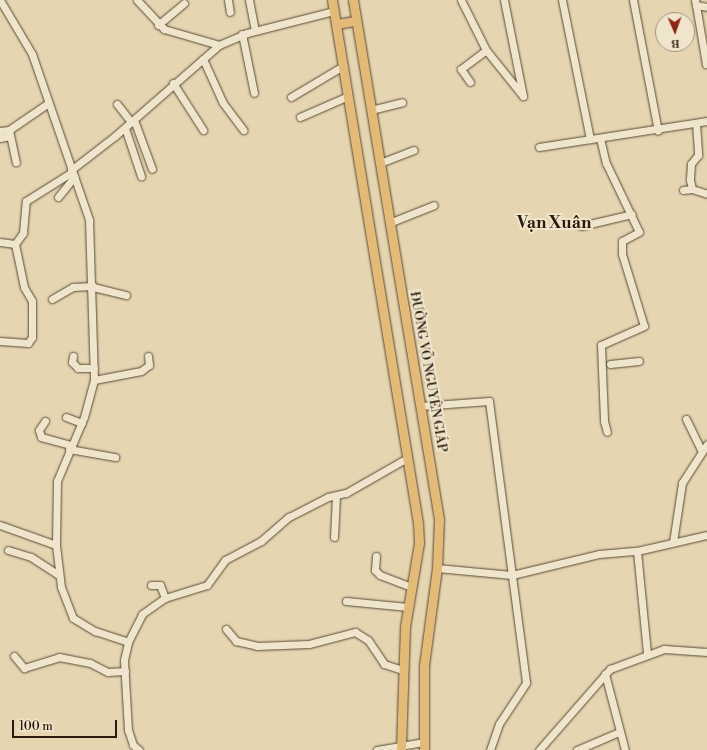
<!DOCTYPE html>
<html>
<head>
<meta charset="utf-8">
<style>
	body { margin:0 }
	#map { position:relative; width:707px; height:750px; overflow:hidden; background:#e6d5b1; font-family:"Libre Bodoni",serif }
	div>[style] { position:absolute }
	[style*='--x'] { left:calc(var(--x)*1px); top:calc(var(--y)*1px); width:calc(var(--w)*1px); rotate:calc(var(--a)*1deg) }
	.roads { filter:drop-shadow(0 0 1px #584a34) drop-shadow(0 0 1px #584a34) }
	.minor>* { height:7px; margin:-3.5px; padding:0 3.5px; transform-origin:3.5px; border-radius:3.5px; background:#efe4cc }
	.major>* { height:9px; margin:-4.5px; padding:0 4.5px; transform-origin:4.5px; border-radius:4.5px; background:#e3ba78 }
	span { translate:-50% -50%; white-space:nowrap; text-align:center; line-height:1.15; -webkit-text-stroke:4px #efe4cc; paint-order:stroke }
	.street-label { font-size:13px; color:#291b0b }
	.district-label { font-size:17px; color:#291b0b; font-weight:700 }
	.north { position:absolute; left:655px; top:12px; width:40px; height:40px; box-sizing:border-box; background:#efe4cc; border:1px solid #a0947f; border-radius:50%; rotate:178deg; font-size:11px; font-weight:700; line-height:16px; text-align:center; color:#291b0b }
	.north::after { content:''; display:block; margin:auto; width:14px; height:18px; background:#8f2418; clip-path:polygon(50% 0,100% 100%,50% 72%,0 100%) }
	.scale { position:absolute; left:12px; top:720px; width:105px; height:18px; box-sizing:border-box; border:2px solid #291b0b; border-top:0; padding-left:5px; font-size:12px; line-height:14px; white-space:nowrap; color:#291b0b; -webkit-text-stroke:3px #efe4cc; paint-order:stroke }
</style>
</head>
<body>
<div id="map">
	<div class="roads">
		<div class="minor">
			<i style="--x:0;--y:0;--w:63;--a:59.3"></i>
			<i style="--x:32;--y:54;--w:176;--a:71"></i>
			<i style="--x:89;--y:220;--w:160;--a:88.2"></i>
			<i style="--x:94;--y:380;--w:38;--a:105"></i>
			<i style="--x:84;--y:417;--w:69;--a:112.9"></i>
			<i style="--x:57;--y:481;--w:64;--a:90.9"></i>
			<i style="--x:56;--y:545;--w:42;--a:83.2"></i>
			<i style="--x:61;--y:587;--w:33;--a:69"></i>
			<i style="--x:73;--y:618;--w:26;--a:31"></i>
			<i style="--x:95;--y:631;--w:35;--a:18"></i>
			<i style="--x:137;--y:0;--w:40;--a:47"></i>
			<i style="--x:164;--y:29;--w:57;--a:16.2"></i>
			<i style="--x:228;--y:0;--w:12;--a:81"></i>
			<i style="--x:249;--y:0;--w:31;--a:79"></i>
			<i style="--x:461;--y:0;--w:56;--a:63.4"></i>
			<i style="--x:486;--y:50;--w:59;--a:51.2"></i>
			<i style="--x:504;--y:0;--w:98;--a:78.8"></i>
			<i style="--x:562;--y:0;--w:142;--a:78.6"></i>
			<i style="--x:633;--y:0;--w:133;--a:79.2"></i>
			<i style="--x:695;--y:0;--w:5;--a:79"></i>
			<i style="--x:696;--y:5;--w:11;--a:10"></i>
			<i style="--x:696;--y:5;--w:60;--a:80.4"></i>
			<i style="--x:158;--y:25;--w:34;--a:-40"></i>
			<i style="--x:242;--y:34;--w:60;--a:78.5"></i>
			<i style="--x:203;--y:59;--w:48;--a:65.6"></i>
			<i style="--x:223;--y:103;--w:34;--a:53"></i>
			<i style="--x:470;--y:82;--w:16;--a:-125"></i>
			<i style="--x:461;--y:69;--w:31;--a:-37"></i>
			<i style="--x:173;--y:83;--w:56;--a:57.4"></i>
			<i style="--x:291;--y:97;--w:61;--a:-30.8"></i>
			<i style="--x:117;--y:104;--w:23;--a:52"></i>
			<i style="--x:371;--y:110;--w:32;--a:-14"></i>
			<i style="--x:300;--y:117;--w:52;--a:-23.6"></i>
			<i style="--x:134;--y:120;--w:52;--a:69.8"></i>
			<i style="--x:696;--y:123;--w:32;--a:86"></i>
			<i style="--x:698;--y:155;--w:11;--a:128"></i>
			<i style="--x:691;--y:164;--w:16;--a:94"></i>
			<i style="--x:690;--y:180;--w:9;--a:77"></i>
			<i style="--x:692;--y:189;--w:16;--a:18"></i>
			<i style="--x:125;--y:128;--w:51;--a:71.6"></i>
			<i style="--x:9;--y:130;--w:33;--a:78"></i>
			<i style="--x:0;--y:131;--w:9;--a:-6"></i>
			<i style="--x:9;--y:130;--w:46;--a:-34.4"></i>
			<i style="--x:0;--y:138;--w:10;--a:-11"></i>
			<i style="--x:600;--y:138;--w:26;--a:77"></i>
			<i style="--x:606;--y:163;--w:76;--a:64.4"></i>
			<i style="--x:639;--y:232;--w:19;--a:152"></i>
			<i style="--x:622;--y:241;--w:13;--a:90"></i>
			<i style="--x:622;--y:254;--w:75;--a:73"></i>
			<i style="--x:644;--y:326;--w:47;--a:156.2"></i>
			<i style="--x:601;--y:345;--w:76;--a:87.7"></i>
			<i style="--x:604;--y:421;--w:11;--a:75"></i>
			<i style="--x:539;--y:147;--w:170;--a:-8.8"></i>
			<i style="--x:380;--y:163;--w:36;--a:-21"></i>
			<i style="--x:71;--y:170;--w:56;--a:-37.7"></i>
			<i style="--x:115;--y:136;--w:138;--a:-41.2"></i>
			<i style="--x:219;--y:45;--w:30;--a:-23"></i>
			<i style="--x:247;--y:33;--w:90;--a:-14.2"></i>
			<i style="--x:683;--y:190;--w:9;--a:-6"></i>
			<i style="--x:58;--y:197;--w:26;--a:-51"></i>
			<i style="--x:389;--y:223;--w:48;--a:-21.8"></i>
			<i style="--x:581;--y:226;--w:52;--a:-13.2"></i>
			<i style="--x:0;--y:242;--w:15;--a:8"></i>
			<i style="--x:15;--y:244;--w:14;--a:-54"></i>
			<i style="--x:23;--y:233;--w:32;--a:-85"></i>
			<i style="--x:26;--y:201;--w:54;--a:-32.2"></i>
			<i style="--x:93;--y:287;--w:34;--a:14"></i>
			<i style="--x:52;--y:299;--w:24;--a:-30"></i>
			<i style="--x:73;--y:287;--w:20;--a:-3"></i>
			<i style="--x:0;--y:341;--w:28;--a:4"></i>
			<i style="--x:28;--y:343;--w:7;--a:-56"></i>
			<i style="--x:32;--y:337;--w:36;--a:-90"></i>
			<i style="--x:32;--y:301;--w:16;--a:-120"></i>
			<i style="--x:24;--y:287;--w:44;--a:-101.8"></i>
			<i style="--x:73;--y:356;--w:6;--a:99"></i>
			<i style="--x:72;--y:362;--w:8;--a:45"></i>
			<i style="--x:78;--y:368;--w:16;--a:0"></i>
			<i style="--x:610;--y:364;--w:29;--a:-6"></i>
			<i style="--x:94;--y:380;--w:48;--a:-10.8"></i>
			<i style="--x:141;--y:371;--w:10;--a:-37"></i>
			<i style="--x:149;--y:365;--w:9;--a:-96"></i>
			<i style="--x:420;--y:406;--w:69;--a:-4.1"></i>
			<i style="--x:489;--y:401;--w:284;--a:82.5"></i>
			<i style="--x:526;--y:683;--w:49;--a:123.4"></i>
			<i style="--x:499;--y:724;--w:28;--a:109"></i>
			<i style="--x:66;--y:417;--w:17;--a:21"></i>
			<i style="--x:686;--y:419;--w:34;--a:64"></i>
			<i style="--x:45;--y:421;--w:11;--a:124"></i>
			<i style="--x:39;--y:430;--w:7;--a:74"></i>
			<i style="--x:41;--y:437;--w:31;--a:15"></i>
			<i style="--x:69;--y:449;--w:47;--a:9.9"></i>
			<i style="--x:0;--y:525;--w:59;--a:19.7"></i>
			<i style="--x:334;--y:537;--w:41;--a:-87.2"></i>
			<i style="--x:673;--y:542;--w:60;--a:-81.3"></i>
			<i style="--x:682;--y:483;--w:46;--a:-57.3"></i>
			<i style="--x:8;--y:550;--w:24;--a:17"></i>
			<i style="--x:31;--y:557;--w:33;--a:33"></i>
			<i style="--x:637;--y:551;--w:102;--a:84.4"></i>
			<i style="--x:376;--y:556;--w:14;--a:94"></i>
			<i style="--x:375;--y:570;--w:7;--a:45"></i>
			<i style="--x:380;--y:575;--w:33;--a:21"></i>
			<i style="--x:437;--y:568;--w:75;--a:5.3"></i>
			<i style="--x:512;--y:575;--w:89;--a:-13.6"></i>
			<i style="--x:599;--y:554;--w:38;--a:-5"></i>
			<i style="--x:637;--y:551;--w:72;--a:-12.9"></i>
			<i style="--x:151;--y:585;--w:9;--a:0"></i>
			<i style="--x:160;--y:585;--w:14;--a:69"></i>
			<i style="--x:346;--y:601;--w:62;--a:5.5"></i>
			<i style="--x:226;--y:629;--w:16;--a:50"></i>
			<i style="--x:236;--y:641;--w:22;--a:13"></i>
			<i style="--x:257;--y:646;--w:52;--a:-2.2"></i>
			<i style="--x:309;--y:644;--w:48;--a:-14.6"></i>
			<i style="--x:355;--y:632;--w:15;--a:32"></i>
			<i style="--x:368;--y:640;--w:29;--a:56"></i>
			<i style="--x:384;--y:664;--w:19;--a:18"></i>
			<i style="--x:14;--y:656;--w:16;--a:50"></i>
			<i style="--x:24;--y:668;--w:37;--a:-17"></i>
			<i style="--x:59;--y:657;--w:32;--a:11"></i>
			<i style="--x:90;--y:663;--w:20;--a:27"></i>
			<i style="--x:108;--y:672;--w:17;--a:-3"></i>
			<i style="--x:605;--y:674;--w:79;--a:75.3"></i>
			<i style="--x:139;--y:750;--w:8;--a:-140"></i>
			<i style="--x:133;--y:745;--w:16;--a:-108"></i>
			<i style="--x:128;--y:730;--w:70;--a:-93.3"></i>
			<i style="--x:124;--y:660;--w:18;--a:-77"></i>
			<i style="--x:128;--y:642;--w:31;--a:-63"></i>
			<i style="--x:142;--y:614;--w:28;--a:-35"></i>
			<i style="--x:165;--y:598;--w:44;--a:-17.2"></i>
			<i style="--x:207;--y:585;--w:31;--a:-54"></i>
			<i style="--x:225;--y:560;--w:41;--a:-27.8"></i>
			<i style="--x:261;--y:541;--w:37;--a:-41"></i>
			<i style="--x:289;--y:517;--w:44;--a:-27.1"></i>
			<i style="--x:328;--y:497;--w:18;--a:-13"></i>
			<i style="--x:346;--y:493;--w:70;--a:-29.8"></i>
			<i style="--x:377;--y:750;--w:48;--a:-9.7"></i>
			<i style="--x:539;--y:750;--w:108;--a:-48.8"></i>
			<i style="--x:610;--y:669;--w:58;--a:-20.3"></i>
			<i style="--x:664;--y:649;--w:43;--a:4"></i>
			<i style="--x:577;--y:750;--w:46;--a:-23.2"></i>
		</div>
		<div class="major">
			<i style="--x:332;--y:0;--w:530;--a:80.66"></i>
			<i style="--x:418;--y:523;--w:20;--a:87"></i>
			<i style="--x:419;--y:543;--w:85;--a:99.5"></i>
			<i style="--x:405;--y:627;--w:123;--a:91.9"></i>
			<i style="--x:353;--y:0;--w:526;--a:80.59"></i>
			<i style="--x:439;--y:519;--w:49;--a:92.3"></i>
			<i style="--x:437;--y:568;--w:99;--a:97.6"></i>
			<i style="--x:424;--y:666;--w:84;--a:90"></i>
			<i style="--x:336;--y:24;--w:20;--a:-9"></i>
		</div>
	</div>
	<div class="street-label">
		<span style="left:428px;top:372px;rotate:80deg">ĐƯỜNG VÕ NGUYÊN GIÁP</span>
	</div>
	<div class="district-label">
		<span style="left:554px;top:224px">Vạn Xuân</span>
	</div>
	<div class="north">B</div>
	<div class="scale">100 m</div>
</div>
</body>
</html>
